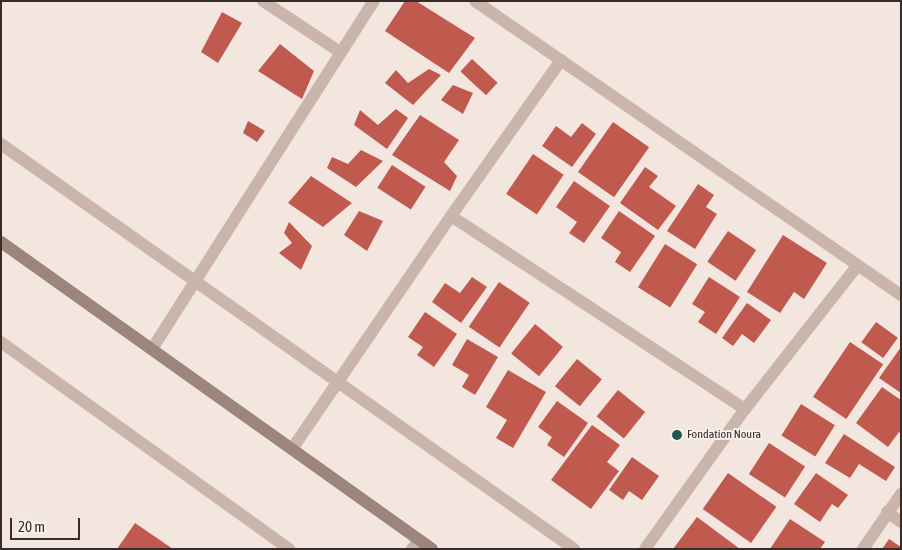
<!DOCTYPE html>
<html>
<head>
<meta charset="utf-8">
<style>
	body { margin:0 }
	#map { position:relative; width:902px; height:550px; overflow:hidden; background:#f2e6df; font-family:"Asap Condensed",sans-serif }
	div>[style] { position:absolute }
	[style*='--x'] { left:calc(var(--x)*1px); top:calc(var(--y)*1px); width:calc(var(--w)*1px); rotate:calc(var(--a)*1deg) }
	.building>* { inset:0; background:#c05a4f; transform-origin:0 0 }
	.street>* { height:12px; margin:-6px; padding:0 6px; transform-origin:6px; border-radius:6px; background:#c9b5ab }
	.secondary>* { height:12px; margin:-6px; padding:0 6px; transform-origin:6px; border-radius:6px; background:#9d847d }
	.dots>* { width:14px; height:14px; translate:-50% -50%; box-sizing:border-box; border:2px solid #f9f1eb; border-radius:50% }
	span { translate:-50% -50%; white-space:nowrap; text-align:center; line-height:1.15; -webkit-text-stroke:4px #f9f1eb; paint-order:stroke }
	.poi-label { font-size:12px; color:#382c2a }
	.left { translate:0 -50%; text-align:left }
	.frame { position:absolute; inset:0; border:2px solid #382c2a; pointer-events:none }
	.scale { position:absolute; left:10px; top:518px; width:70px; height:22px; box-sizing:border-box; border:2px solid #382c2a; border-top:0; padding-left:6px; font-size:15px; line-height:18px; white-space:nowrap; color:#382c2a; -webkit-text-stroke:4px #f9f1eb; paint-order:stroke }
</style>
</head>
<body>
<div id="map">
	<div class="building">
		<i style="clip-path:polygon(405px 1px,416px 1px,475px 38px,449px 73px,385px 31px)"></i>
		<i style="clip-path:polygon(222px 12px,242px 23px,218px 63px,201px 52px)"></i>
		<i style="clip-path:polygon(280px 44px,314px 71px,302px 99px,258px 71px)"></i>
		<i style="left:472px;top:59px;width:35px;height:17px;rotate:43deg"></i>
		<i style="clip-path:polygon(429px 69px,441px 75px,413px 105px,385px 83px,396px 70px,408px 83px)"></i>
		<i style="clip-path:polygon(453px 85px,473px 93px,463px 114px,441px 100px)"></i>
		<i style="clip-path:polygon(396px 109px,408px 118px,387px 149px,354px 125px,360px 110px,378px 125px)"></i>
		<i style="clip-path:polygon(420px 115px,459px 140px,444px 162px,457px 176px,450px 191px,392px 155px)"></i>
		<i style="clip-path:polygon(248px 121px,265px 131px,257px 142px,243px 133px)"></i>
		<i style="left:613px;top:122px;width:44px;height:61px;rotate:35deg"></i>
		<i style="clip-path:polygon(582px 123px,596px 134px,572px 167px,542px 146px,556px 126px,571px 137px)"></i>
		<i style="clip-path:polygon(361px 150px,383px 161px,356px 187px,327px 168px,332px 157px,348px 164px)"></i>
		<i style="left:533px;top:154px;width:37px;height:48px;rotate:34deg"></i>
		<i style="left:392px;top:165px;width:40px;height:27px;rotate:33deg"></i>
		<i style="clip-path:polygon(645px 167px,658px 176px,649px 187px,676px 206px,658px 230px,620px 203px)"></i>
		<i style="clip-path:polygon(311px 176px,352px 203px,323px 227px,288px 203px)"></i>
		<i style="clip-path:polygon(574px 181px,610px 206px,584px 243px,569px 233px,577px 222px,556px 207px)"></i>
		<i style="clip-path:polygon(698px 184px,714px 195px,706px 207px,717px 214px,695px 249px,667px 231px)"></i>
		<i style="clip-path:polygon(359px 211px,383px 221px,367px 251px,344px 235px)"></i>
		<i style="clip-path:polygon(619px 211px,655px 236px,630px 272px,615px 262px,621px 252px,601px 238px)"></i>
		<i style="clip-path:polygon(289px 222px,312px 246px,301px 270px,279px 253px,292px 243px,284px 233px)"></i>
		<i style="left:728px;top:231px;width:34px;height:37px;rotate:34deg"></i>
		<i style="clip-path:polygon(783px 235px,827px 263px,804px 299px,794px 292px,780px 313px,747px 292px)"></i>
		<i style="left:665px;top:244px;width:38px;height:51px;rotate:32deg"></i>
		<i style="clip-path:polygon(472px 277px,487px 287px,461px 323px,432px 302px,445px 283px,460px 293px)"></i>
		<i style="clip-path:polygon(709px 277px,740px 297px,716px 334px,698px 322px,705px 312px,692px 304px)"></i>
		<i style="left:499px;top:282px;width:37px;height:54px;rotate:34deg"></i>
		<i style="clip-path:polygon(747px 303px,771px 320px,754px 343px,742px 334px,733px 346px,722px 338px)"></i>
		<i style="clip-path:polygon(425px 312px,457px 334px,434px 367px,417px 355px,423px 347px,408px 337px)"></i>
		<i style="left:876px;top:322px;width:27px;height:25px;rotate:36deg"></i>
		<i style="left:535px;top:324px;width:36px;height:38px;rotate:39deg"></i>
		<i style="clip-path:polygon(467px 339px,498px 357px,475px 395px,462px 387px,469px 375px,452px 365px)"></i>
		<i style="left:850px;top:342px;width:40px;height:66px;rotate:34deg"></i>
		<i style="clip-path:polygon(901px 347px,901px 393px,879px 378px)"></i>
		<i style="left:577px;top:359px;width:32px;height:35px;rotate:39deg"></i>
		<i style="clip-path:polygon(508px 370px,546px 392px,513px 448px,496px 438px,507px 420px,486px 407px)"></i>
		<i style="clip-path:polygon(882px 387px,901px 400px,901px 434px,899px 432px,888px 447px,856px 423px)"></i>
		<i style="left:618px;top:390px;width:35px;height:34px;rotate:39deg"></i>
		<i style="clip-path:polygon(557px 401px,588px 423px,564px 457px,547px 445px,552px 437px,538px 427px)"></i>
		<i style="left:801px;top:404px;width:40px;height:37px;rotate:32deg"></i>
		<i style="clip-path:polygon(592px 425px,620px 445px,607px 462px,619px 471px,591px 509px,551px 480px)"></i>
		<i style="clip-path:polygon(844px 434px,895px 467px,886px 481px,859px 464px,850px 478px,825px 463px)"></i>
		<i style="left:769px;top:443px;width:43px;height:37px;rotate:33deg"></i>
		<i style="clip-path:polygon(632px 457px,659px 476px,642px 500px,629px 491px,623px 500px,609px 490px)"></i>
		<i style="left:728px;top:473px;width:59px;height:44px;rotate:35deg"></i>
		<i style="clip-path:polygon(816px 473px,848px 495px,838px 508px,832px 504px,820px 522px,794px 504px)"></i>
		<i style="clip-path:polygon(697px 517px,740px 549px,673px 549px)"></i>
		<i style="clip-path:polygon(790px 519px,825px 542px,820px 549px,770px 549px)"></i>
		<i style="clip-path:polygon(135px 523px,173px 549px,117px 549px)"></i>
		<i style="clip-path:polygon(889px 539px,901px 547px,901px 549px,882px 549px)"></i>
	</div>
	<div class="street">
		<i style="--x:263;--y:1;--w:92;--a:33.5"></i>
		<i style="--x:475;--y:1;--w:518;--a:34.61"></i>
		<i style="--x:1;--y:144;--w:702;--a:35.25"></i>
		<i style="--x:451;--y:216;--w:352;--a:33.3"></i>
		<i style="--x:1;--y:342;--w:355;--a:35.7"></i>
		<i style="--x:152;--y:349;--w:413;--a:-57.5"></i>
		<i style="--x:292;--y:449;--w:282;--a:-55.7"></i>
		<i style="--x:451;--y:216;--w:191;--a:-54.8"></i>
		<i style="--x:887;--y:512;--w:17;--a:36"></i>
		<i style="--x:412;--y:549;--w:11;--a:-52"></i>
		<i style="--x:645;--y:549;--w:172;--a:-54.5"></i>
		<i style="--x:745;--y:409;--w:182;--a:-51.9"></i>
		<i style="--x:863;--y:549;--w:67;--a:-55.4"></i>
	</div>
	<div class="secondary">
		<i style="--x:1;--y:242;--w:529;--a:35.46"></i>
	</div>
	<div class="dots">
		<i style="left:677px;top:435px;background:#215753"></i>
	</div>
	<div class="poi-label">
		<span class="left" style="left:687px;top:435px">Fondation Noura</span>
	</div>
	<div class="frame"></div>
	<div class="scale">20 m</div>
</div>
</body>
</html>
